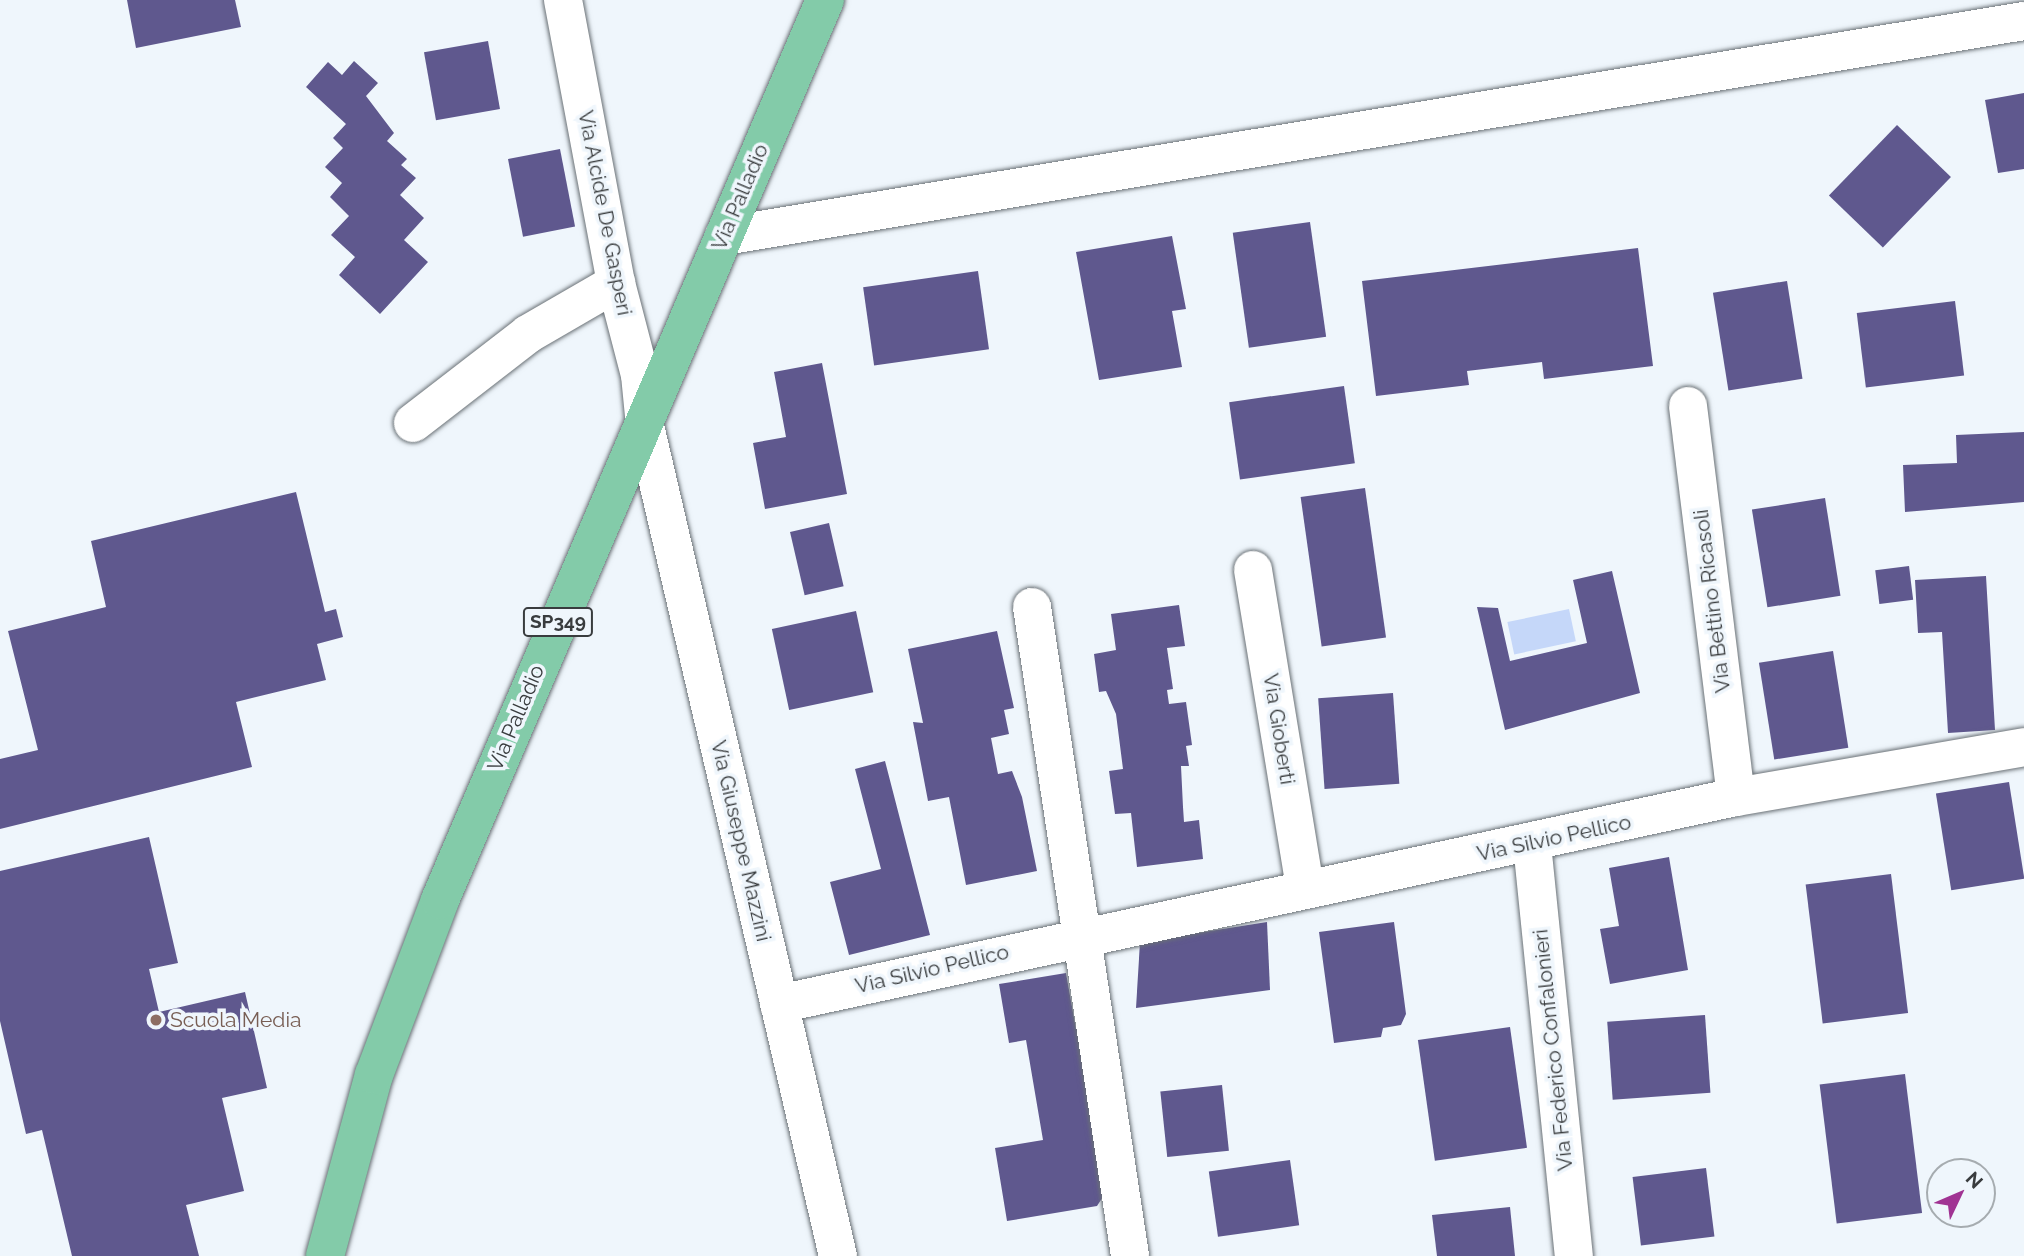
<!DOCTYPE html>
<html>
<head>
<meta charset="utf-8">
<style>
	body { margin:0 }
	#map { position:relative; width:2024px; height:1256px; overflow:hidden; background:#eff6fc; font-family:Raleway,sans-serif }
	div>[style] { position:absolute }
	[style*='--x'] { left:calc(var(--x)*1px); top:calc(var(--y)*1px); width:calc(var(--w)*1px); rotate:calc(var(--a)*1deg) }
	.water>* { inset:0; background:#c5d7f9; transform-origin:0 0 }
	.building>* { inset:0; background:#5f588e; transform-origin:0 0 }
	.roads { filter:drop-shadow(0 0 2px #6a7176) drop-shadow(0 0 2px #6a7176) }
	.minor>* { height:38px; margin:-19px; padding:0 19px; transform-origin:19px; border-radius:19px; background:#fff }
	.major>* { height:38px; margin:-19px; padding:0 19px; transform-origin:19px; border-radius:19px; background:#83cba9 }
	.dots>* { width:19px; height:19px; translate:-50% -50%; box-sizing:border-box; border:4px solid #eff6fc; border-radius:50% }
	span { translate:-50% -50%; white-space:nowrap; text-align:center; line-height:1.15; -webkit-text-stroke:7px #eff6fc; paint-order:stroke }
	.shield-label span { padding:2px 5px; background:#eff6fc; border:2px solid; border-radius:5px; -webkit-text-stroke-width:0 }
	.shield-label { font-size:19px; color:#393c3e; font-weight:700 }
	.street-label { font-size:21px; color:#393c3e }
	.education-label { font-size:21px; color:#785e54 }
	.left { translate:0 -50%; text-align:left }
	.north { position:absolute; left:1926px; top:1158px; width:70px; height:70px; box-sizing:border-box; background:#eff6fc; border:2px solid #a6acb0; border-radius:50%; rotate:46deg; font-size:19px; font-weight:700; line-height:28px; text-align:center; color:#393c3e }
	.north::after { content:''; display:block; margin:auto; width:24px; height:32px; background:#a03393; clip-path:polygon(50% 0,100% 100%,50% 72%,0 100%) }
</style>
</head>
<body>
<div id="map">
	<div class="water">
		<i style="left:1569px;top:609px;width:33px;height:63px;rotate:78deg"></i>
	</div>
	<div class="building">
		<i style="clip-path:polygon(127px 0,235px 0,241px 27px,136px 48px)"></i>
		<i style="left:488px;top:41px;width:69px;height:65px;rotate:80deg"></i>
		<i style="clip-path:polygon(354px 61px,378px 83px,366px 96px,394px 133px,387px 141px,407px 159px,401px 165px,416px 178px,400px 195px,424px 218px,404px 240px,428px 262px,380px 314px,339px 275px,355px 257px,331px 235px,349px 216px,330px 197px,342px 183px,325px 167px,343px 148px,333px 138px,346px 124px,306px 87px,328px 62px,342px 75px)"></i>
		<i style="clip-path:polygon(2024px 93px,2024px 169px,1998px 173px,1985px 100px)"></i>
		<i style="left:1897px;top:125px;width:75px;height:98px;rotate:44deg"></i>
		<i style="left:560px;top:149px;width:79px;height:53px;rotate:79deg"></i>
		<i style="left:1310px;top:222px;width:116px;height:78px;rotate:82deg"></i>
		<i style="clip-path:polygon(1172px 236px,1186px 309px,1172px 311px,1182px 367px,1099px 380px,1076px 252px)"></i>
		<i style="clip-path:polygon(1638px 248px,1653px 366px,1544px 379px,1542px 362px,1467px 371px,1469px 385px,1376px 396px,1362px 281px)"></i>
		<i style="left:978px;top:271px;width:79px;height:116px;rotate:82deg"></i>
		<i style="left:1787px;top:281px;width:99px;height:75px;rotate:81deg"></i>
		<i style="left:1955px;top:301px;width:75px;height:99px;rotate:83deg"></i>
		<i style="clip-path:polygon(822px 363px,847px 494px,765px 509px,753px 443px,786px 437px,774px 372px)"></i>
		<i style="left:1344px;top:386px;width:78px;height:116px;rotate:82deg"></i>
		<i style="clip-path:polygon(2024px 432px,2024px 502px,1905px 512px,1903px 465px,1957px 463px,1956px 435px)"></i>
		<i style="left:1365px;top:488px;width:151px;height:65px;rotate:82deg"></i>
		<i style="clip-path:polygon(296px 492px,325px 612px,336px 609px,343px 637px,317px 644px,326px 680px,236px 702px,252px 767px,0 829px,0 759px,38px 750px,8px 631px,106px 607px,91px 541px)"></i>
		<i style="left:1825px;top:498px;width:99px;height:74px;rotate:81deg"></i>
		<i style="left:829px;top:523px;width:65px;height:40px;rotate:77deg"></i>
		<i style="left:1909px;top:566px;width:34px;height:34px;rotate:83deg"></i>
		<i style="clip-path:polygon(1612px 571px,1640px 693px,1505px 730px,1477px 607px,1498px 608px,1510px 661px,1587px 643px,1573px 580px)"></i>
		<i style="clip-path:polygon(1986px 576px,1995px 730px,1948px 733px,1942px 632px,1918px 633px,1915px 580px)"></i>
		<i style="clip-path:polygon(1179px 605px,1185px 646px,1167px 648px,1173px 689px,1167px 690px,1169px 704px,1186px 702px,1192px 745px,1186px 746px,1189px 766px,1181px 766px,1183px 807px,1184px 822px,1199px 820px,1203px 859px,1137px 867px,1131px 813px,1115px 814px,1109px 771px,1123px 769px,1116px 714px,1106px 691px,1099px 692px,1094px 654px,1116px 650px,1111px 614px)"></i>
		<i style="left:856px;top:611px;width:83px;height:86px;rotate:78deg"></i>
		<i style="clip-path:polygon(997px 631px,1014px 708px,1004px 710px,1009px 734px,991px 738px,998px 774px,1012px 771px,1022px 797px,1037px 871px,966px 885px,949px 797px,928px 801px,913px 722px,923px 723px,908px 649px)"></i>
		<i style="left:1833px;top:651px;width:98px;height:75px;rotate:81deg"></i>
		<i style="left:1393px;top:693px;width:91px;height:75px;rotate:86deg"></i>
		<i style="clip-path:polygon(885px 761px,930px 935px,849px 955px,830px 882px,881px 869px,855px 769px)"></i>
		<i style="left:2009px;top:782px;width:98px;height:74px;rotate:81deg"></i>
		<i style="clip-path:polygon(149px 837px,178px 963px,149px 969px,159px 1012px,245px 992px,267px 1088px,222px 1098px,244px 1191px,186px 1205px,199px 1256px,72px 1256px,42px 1130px,26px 1134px,0 1021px,0 871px)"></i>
		<i style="clip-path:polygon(1669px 857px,1688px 970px,1610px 984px,1600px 929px,1619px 926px,1609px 868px)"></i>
		<i style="left:1891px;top:874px;width:140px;height:86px;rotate:83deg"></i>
		<i style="clip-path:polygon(1267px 922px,1270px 990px,1136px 1008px,1140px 942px)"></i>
		<i style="clip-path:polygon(1394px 922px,1406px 1014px,1401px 1025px,1383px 1028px,1381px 1037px,1334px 1043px,1319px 932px)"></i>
		<i style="clip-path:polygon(1066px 973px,1076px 1029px,1091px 1026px,1116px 1177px,1097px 1206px,1007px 1221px,995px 1148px,1043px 1140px,1026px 1040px,1009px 1043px,999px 984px)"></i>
		<i style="left:1705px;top:1015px;width:78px;height:98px;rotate:86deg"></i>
		<i style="left:1510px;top:1027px;width:122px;height:93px;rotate:82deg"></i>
		<i style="left:1905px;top:1074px;width:140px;height:86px;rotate:83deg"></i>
		<i style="left:1222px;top:1085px;width:66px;height:62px;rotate:84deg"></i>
		<i style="left:1290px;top:1160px;width:66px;height:82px;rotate:82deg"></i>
		<i style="left:1706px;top:1168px;width:69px;height:74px;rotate:83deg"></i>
		<i style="clip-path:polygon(1510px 1207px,1515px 1256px,1437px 1256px,1432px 1215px)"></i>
	</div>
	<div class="roads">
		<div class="minor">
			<i style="--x:563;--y:0;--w:288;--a:79.4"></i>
			<i style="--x:616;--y:283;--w:95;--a:75.4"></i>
			<i style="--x:640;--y:375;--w:51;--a:84.4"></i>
			<i style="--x:645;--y:426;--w:852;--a:76.91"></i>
			<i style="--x:724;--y:236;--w:1318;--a:-9.39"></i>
			<i style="--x:1688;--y:406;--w:394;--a:83"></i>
			<i style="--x:413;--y:423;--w:145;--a:-37.7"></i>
			<i style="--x:528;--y:334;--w:102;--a:-30.1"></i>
			<i style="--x:1253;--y:570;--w:322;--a:80.7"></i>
			<i style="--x:1032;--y:607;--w:656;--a:81.41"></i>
			<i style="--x:1532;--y:844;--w:414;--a:84.2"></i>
			<i style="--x:779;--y:1004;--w:979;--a:-12.21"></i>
			<i style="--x:1736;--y:797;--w:292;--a:-9.8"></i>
		</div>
		<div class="major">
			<i style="--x:325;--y:1256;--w:188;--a:-74.9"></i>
			<i style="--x:374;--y:1075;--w:187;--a:-69.3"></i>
			<i style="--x:440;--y:900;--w:979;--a:-66.84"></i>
		</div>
	</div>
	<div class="dots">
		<i style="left:156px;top:1020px;background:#8d6e63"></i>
	</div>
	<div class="shield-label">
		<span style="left:558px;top:622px">SP349</span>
	</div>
	<div class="street-label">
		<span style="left:740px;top:197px;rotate:-67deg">Via Palladio</span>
		<span style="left:605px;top:213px;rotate:79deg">Via Alcide De Gasperi</span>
		<span style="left:1712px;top:601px;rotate:-97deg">Via Bettino Ricasoli</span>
		<span style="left:516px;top:718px;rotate:-67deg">Via Palladio</span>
		<span style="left:1279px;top:729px;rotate:81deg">Via Gioberti</span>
		<span style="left:1554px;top:838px;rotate:-12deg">Via Silvio Pellico</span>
		<span style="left:741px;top:841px;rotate:77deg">Via Giuseppe Mazzini</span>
		<span style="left:932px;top:969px;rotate:-13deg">Via Silvio Pellico</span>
		<span style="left:1553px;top:1050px;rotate:-96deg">Via Federico Confalonieri</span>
	</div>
	<div class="education-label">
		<span class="left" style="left:170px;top:1020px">Scuola Media</span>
	</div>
	<div class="north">N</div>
</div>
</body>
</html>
